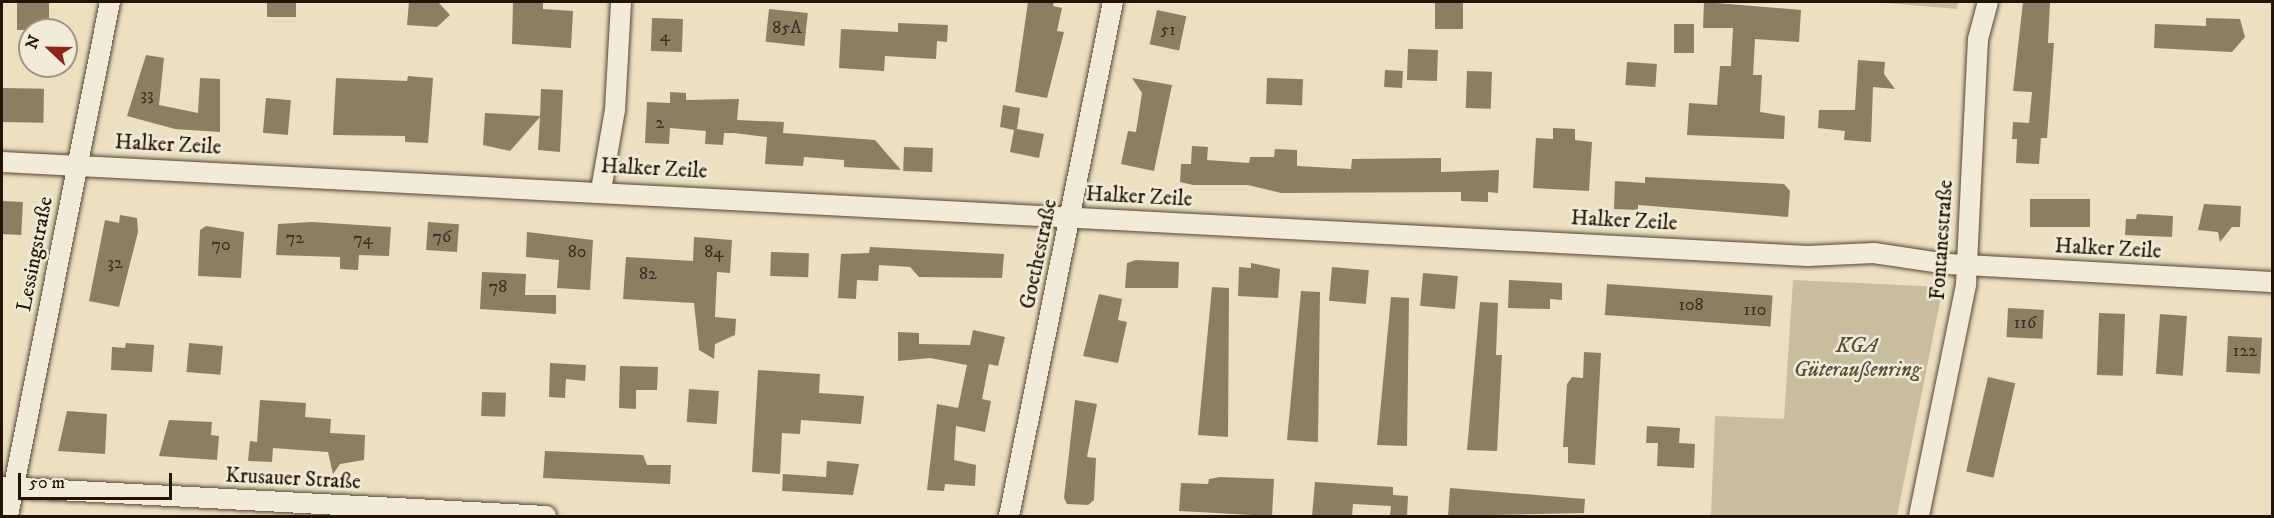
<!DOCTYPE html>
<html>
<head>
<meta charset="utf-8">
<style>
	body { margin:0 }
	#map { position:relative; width:2274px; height:518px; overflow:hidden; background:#ebe0c1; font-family:"IM FELL DW Pica",serif }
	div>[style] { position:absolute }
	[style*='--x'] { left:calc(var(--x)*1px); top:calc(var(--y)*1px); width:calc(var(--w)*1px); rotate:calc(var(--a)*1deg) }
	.green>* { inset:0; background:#c9bda0 }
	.building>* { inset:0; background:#8b7e64; transform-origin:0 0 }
	.roads { filter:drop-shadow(0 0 2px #564630) drop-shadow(0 0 2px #564630) }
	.street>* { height:20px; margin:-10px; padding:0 10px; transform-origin:10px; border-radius:10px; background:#f2ebd7 }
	span { translate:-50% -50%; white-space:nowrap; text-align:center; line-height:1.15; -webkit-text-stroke:5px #f2ebd7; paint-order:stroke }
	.number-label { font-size:18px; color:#3e2e19 }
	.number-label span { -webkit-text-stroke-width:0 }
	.street-label { font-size:21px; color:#241300 }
	.park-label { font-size:21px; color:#5e4e38; font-style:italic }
	.frame { position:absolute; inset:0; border:3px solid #241300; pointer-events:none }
	.north { position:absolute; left:18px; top:18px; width:60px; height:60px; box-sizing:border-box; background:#f2ebd7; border:2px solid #a09581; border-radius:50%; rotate:292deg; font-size:16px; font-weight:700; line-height:24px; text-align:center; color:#241300 }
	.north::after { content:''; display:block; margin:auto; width:21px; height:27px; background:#8f2418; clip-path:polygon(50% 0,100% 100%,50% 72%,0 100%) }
	.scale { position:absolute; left:18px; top:473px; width:154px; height:27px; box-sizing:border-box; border:3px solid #241300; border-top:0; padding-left:8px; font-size:18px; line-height:21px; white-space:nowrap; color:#241300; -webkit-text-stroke:4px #f2ebd7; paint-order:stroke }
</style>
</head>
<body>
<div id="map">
	<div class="green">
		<i style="clip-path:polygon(1873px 2px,1958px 2px,1957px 9px)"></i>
		<i style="clip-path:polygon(1793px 280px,1943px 287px,1897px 516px,1711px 516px,1715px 416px,1784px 419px)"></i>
	</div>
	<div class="building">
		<i style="left:17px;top:2px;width:32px;height:28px"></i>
		<i style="left:267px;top:2px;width:29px;height:15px"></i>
		<i style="clip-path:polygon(409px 2px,438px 2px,450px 15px,437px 27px,407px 25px)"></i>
		<i style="clip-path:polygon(513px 2px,543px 2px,543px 9px,573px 11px,571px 48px,512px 44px)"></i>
		<i style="clip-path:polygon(1028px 2px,1054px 2px,1053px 6px,1062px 8px,1057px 31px,1064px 32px,1047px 98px,1015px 92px)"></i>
		<i style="left:1435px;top:2px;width:28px;height:27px"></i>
		<i style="clip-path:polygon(1704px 2px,1801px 10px,1799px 42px,1755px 39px,1753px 75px,1762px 75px,1760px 112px,1785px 116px,1784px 139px,1687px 135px,1689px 103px,1717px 105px,1720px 66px,1731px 66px,1733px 28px,1703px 28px)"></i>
		<i style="clip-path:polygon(2023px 2px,2050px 2px,2048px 43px,2054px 43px,2047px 138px,2041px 138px,2039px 164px,2016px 163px,2017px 139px,2012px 139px,2013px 122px,2029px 123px,2032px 92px,2013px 91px)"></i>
		<i style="left:769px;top:9px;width:39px;height:33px;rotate:6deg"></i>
		<i style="left:1157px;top:10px;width:30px;height:35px;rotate:12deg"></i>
		<i style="left:652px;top:18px;width:31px;height:33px;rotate:2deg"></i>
		<i style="clip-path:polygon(2206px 18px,2240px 19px,2245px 37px,2232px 52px,2154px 48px,2155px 24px,2206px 26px)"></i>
		<i style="clip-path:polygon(898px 23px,948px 25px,947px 42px,937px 41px,936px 59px,885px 56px,884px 71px,839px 68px,841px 29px,898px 32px)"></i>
		<i style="left:1674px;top:24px;width:20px;height:29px"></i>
		<i style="left:1408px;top:49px;width:30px;height:31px;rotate:2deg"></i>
		<i style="clip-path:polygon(146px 55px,164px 58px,159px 105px,198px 113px,200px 78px,220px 79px,220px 132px,175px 129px,127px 116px)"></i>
		<i style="clip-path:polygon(1858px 60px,1885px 62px,1884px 74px,1895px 89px,1873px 87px,1871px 142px,1844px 140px,1845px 131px,1818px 128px,1819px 110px,1855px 110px)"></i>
		<i style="left:1627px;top:62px;width:30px;height:23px;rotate:4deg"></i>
		<i style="left:1385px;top:70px;width:18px;height:17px;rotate:3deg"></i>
		<i style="left:1467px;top:71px;width:25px;height:37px;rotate:2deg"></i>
		<i style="clip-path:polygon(408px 76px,433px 78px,428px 143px,405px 142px,405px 136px,333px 135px,336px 78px,407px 81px)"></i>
		<i style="clip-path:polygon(1132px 78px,1172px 85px,1154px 171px,1121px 164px,1128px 131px,1136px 132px,1142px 93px)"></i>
		<i style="left:1267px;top:78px;width:36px;height:26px;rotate:2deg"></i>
		<i style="left:2px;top:88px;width:42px;height:34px;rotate:1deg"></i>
		<i style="clip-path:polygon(541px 89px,563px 90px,560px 152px,538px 150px,540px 117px,510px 151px,483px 145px,485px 113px,540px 116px)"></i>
		<i style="clip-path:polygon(670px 92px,686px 93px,686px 100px,739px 99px,737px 120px,784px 122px,783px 133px,875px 140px,901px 170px,844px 167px,844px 160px,804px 157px,803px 166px,765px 164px,767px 137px,734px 133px,724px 133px,723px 145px,705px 144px,706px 131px,670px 128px,669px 144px,645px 143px,647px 102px,670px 103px)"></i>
		<i style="left:266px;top:98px;width:25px;height:35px;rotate:5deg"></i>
		<i style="clip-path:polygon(1003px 105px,1020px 108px,1017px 129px,1044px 134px,1039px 158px,1010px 152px,1014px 130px,1000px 127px)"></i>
		<i style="clip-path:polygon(1553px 128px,1575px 129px,1575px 140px,1592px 142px,1589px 191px,1533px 188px,1536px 138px,1553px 139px)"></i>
		<i style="clip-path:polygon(1192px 146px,1208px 147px,1207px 160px,1249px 163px,1250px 157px,1274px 157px,1275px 149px,1297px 150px,1297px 166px,1351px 169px,1352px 159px,1441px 158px,1441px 172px,1499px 170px,1498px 193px,1488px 192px,1488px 202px,1461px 201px,1461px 192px,1281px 193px,1248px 185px,1193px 185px,1180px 182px,1181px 164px,1191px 164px)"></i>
		<i style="left:904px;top:147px;width:29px;height:24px;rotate:2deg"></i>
		<i style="clip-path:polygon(1645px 177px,1784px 184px,1790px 191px,1788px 217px,1638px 205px,1638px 210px,1614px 209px,1615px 181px,1645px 183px)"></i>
		<i style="left:2030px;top:199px;width:60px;height:28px"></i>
		<i style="left:2px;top:201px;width:21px;height:33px;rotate:3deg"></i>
		<i style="clip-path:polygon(2204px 204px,2241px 206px,2240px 227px,2232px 227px,2220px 242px,2218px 232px,2198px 230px)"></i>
		<i style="clip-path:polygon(2137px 214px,2173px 216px,2172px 237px,2125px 235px,2126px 219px,2136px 219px)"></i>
		<i style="clip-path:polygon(120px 215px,137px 218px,138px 232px,119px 307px,89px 301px,105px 220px,119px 223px)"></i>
		<i style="clip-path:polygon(312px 222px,391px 227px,389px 256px,359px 255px,358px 270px,340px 269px,340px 257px,276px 255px,278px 224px)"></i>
		<i style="left:428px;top:222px;width:31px;height:28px;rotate:4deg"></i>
		<i style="clip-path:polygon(206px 226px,244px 232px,241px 278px,198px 276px,200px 230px)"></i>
		<i style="clip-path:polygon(527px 232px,593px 240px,590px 290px,557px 288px,559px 260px,526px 257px)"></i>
		<i style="clip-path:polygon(694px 237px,732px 240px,730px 273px,717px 272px,715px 317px,736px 319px,735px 335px,715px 344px,714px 359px,699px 350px,694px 303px,623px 299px,626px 257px,693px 261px)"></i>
		<i style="clip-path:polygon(870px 247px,1004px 254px,1002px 278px,919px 277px,910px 267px,879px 265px,878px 281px,857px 280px,856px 299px,838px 298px,841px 254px,869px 253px)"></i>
		<i style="left:771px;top:252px;width:38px;height:24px;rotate:2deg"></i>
		<i style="clip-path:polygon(1136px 260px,1179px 262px,1178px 288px,1125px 288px,1127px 263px)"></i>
		<i style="clip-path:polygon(1251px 263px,1280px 269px,1278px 298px,1238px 296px,1239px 267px,1251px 268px)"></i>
		<i style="left:1332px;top:267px;width:37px;height:34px;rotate:5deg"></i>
		<i style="clip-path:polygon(482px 272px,526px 274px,525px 295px,556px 295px,556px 314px,480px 309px)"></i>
		<i style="left:1423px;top:273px;width:35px;height:33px;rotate:5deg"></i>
		<i style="clip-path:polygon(1509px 280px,1562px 283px,1562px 300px,1550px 299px,1550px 309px,1508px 308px)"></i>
		<i style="left:1607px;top:284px;width:166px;height:31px;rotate:4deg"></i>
		<i style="clip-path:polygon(1212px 287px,1229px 288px,1228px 437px,1198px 435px)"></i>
		<i style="clip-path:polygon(1301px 291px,1320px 292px,1318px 442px,1287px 440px)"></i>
		<i style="clip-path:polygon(1099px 294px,1122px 299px,1118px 320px,1127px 322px,1118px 363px,1083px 356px)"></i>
		<i style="clip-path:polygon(1391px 297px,1409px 298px,1407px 446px,1377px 445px)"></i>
		<i style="clip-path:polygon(1480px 302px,1498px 303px,1496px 355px,1502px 355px,1497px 451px,1467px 450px)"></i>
		<i style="left:2008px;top:308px;width:36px;height:29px;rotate:3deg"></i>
		<i style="left:2099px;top:313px;width:26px;height:62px;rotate:2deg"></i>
		<i style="left:2160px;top:314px;width:27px;height:60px;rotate:4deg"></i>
		<i style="clip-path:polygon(973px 330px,1005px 337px,998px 366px,989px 364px,982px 399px,991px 401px,985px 432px,956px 426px,954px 460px,976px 465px,975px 486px,945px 484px,944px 491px,927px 490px,937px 404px,958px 408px,967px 365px,930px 358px,898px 361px,898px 332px,919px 333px,919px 344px,970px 345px)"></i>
		<i style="left:2228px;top:336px;width:34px;height:36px;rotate:3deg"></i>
		<i style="clip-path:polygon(126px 343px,154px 345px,152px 372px,111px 370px,112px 347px,125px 348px)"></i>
		<i style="left:189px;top:343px;width:34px;height:29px;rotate:5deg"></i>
		<i style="clip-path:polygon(1584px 352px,1601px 353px,1595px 465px,1568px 463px,1568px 447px,1563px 447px,1567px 384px,1572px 377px,1583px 378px)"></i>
		<i style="clip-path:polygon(550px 363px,586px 365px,585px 381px,566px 379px,565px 398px,549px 397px)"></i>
		<i style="clip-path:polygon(620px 366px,658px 367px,657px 390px,636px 390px,636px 409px,619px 408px)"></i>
		<i style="clip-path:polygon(758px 370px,820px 374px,819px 393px,864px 396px,861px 424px,801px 420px,800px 434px,782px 433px,780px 474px,752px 472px)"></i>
		<i style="left:1988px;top:377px;width:28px;height:97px;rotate:13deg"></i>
		<i style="left:689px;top:389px;width:30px;height:33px;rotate:4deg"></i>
		<i style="left:482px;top:392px;width:24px;height:24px;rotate:2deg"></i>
		<i style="clip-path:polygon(260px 400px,306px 403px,305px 417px,331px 419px,330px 433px,365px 435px,364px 460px,340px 464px,333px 474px,328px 452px,273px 448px,272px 462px,248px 461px,250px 441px,257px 442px)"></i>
		<i style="clip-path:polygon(1075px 400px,1097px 404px,1087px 457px,1096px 458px,1094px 500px,1088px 505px,1067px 504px,1064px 498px)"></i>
		<i style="clip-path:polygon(67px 411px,107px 414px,105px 454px,58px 451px)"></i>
		<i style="clip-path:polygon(169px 420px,212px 422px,211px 435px,219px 436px,217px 460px,159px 456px)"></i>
		<i style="clip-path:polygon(1647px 426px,1680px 428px,1679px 443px,1695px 444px,1694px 468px,1657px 466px,1658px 443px,1646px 443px)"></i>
		<i style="clip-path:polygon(545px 451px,643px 455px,647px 465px,671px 465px,670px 484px,543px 478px)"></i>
		<i style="clip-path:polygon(827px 461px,859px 464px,853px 495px,782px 491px,783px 474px,826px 477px)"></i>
		<i style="clip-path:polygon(1220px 477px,1274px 479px,1272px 516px,1179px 511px,1181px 483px,1208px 484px,1209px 479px)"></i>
		<i style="clip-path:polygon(1315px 482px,1393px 487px,1393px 495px,1408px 496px,1407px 516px,1390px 516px,1391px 506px,1353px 504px,1352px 516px,1312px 516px)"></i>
		<i style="clip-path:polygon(1450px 488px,1585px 499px,1584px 513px,1448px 516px)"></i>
	</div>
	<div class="roads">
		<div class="street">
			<i style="--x:2;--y:162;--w:1808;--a:2.98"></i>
			<i style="--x:1808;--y:256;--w:66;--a:-2.6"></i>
			<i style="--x:1874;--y:253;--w:75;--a:8.5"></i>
			<i style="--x:1948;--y:264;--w:324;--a:3.2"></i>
			<i style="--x:601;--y:190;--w:81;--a:-80.1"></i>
			<i style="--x:615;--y:110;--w:108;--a:-86.8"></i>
			<i style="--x:2;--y:487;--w:545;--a:3.05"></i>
			<i style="--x:8;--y:516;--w:524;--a:-78.78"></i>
			<i style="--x:1009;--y:516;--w:524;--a:-78.56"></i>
			<i style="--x:1919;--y:516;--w:237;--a:-78.5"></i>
			<i style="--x:1966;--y:284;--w:245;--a:-87.2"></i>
			<i style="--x:1978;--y:39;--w:38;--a:-75"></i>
		</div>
	</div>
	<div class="number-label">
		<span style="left:787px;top:28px">85A</span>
		<span style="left:1168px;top:30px">51</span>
		<span style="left:665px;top:36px">4</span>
		<span style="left:147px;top:95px">33</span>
		<span style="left:660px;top:123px">2</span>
		<span style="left:442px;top:237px">76</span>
		<span style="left:295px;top:238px">72</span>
		<span style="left:363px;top:239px">74</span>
		<span style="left:221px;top:245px">70</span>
		<span style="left:577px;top:252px">80</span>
		<span style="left:714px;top:252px">84</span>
		<span style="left:115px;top:263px">32</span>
		<span style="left:648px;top:274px">82</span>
		<span style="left:498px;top:287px">78</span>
		<span style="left:1691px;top:305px">108</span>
		<span style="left:1755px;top:310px">110</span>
		<span style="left:2025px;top:323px">116</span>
		<span style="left:2245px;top:351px">122</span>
	</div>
	<div class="street-label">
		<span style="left:168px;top:145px;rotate:3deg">Halker Zeile</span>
		<span style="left:654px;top:169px;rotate:3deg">Halker Zeile</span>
		<span style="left:1139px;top:197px;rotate:3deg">Halker Zeile</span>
		<span style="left:1624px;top:221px;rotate:3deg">Halker Zeile</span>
		<span style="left:1942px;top:240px;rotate:-86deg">Fontanestraße</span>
		<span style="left:2108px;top:249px;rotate:3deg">Halker Zeile</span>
		<span style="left:35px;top:254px;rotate:-79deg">Lessingstraße</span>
		<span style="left:1039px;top:254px;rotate:-78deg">Goethestraße</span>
		<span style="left:293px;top:479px;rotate:3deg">Krusauer Straße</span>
	</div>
	<div class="park-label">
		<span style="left:1857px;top:358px">KGA<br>Güteraußenring</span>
	</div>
	<div class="frame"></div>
	<div class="north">N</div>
	<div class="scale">50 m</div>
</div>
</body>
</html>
